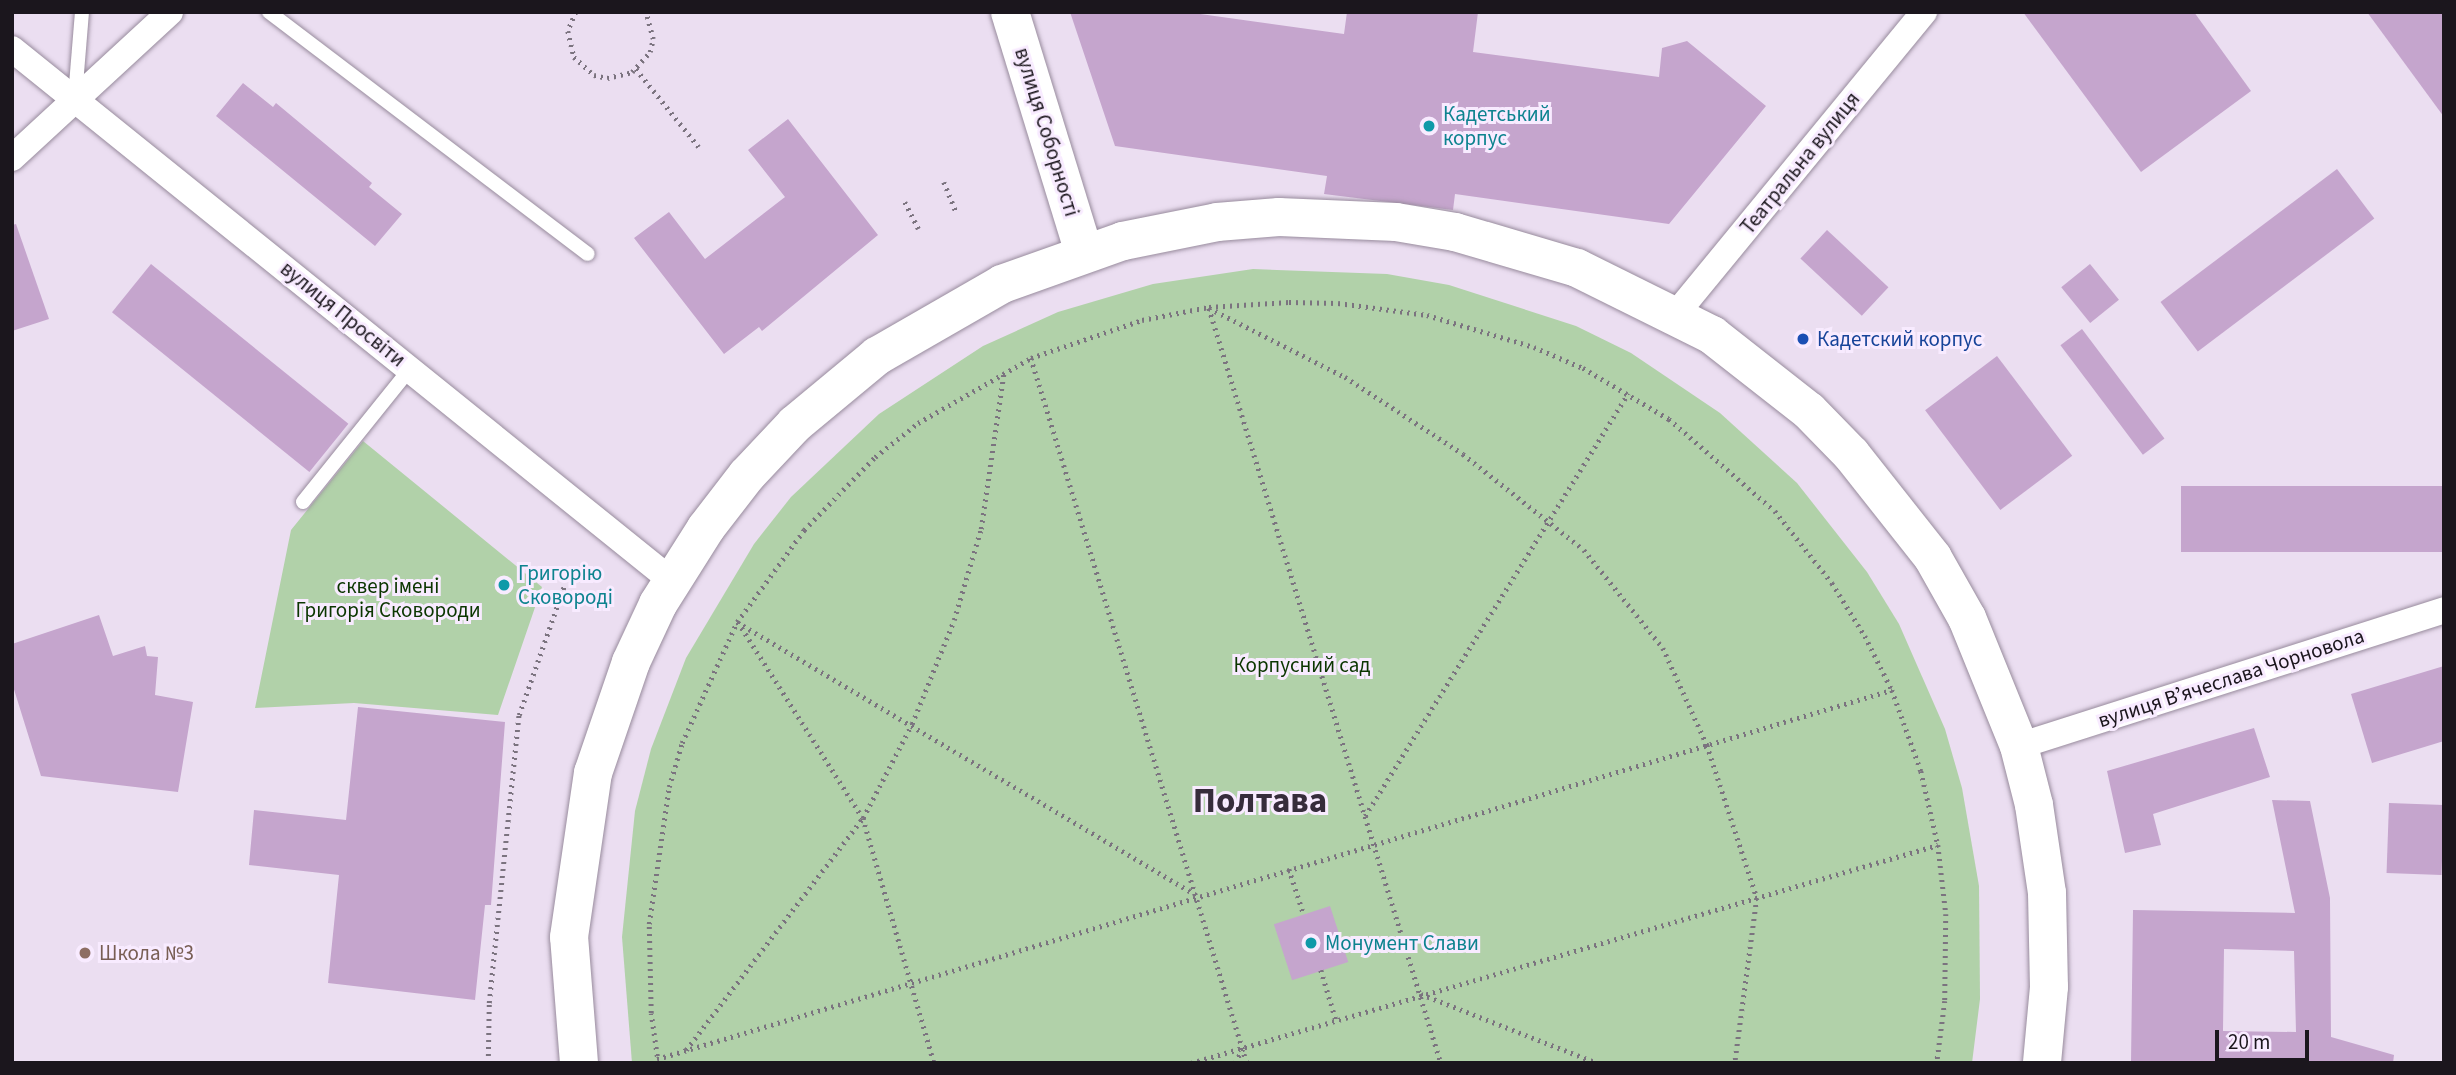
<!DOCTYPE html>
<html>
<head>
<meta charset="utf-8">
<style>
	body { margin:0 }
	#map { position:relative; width:2456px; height:1075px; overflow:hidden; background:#ebdef1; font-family:"Source Sans 3",sans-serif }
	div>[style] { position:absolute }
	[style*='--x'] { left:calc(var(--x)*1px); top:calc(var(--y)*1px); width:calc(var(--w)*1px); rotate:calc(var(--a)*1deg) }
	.green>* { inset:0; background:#b1d1a9 }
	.building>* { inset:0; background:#c5a5cd; transform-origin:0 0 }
	.path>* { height:4.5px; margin-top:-2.25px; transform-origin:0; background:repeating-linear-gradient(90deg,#7b737f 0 2px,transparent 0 7px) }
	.roads { filter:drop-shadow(0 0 2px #988b9d) drop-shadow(0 0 2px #988b9d) }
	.service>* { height:14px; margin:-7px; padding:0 7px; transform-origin:7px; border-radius:7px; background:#fff }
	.minor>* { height:26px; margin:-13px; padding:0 13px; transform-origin:13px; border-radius:13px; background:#fff }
	.primary>* { height:38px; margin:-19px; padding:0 19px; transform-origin:19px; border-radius:19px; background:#fff }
	.dots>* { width:19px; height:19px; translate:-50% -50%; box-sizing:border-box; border:4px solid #f8ebff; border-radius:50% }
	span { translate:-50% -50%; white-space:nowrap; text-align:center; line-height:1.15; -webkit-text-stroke:6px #f8ebff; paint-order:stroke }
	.culture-label { font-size:21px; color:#0d838f }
	.left { translate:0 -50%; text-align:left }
	.street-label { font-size:21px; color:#1b161d }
	.transit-label { font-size:21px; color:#164399 }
	.park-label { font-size:21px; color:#0b3600 }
	.education-label { font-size:21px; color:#785e54 }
	.town-label { font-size:35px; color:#362c3b; font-weight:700 }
	.frame { position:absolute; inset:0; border:14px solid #1b161d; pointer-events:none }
	.scale { position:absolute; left:2215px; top:1030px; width:94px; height:32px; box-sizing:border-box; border:4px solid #1b161d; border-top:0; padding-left:9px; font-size:21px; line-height:24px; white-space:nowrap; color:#1b161d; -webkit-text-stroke:5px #f8ebff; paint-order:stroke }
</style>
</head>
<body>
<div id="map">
	<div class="green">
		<i style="clip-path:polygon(1253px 269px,1387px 274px,1449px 285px,1576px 326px,1631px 353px,1720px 413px,1797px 483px,1867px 572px,1899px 624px,1945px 729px,1962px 788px,1979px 886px,1980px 999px,1972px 1063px,632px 1063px,622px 937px,635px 811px,651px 749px,686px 658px,754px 544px,791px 497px,879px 414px,983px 346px,1058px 312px,1153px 284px)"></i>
		<i style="clip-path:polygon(363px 441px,542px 587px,498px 715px,354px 703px,255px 708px,291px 530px)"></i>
	</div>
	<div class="building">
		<i style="clip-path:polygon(1070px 12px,1186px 12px,1344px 34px,1347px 12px,1478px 12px,1473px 52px,1659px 77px,1662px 48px,1687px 41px,1766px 106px,1669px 224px,1455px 194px,1453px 210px,1324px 194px,1327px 176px,1115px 146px)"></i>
		<i style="clip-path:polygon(2023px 12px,2194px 12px,2251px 91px,2141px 172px)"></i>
		<i style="clip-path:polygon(2367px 12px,2444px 12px,2444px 117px)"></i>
		<i style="clip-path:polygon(243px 83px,273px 107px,276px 103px,372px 183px,369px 187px,402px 214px,375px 246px,216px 116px)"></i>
		<i style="clip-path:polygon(788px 119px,878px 235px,762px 331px,759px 327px,724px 354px,634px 238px,669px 212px,705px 259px,785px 197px,748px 150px)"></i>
		<i style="left:2337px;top:169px;width:62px;height:221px;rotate:53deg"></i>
		<i style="clip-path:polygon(16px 224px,49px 319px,12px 331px,12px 225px)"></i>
		<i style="left:1827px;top:230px;width:84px;height:39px;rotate:43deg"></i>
		<i style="left:151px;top:264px;width:254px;height:62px;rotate:39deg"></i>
		<i style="left:2090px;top:264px;width:46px;height:37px;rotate:51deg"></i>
		<i style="left:2082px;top:329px;width:137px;height:27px;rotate:53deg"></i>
		<i style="left:1997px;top:356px;width:125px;height:90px;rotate:53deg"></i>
		<i style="left:2444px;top:486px;width:66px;height:263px;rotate:90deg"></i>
		<i style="clip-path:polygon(99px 615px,113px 656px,145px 646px,147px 656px,158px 657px,155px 695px,193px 702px,178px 792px,41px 776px,12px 683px,12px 644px)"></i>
		<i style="clip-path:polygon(2444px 666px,2444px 741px,2372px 763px,2351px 694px)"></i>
		<i style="clip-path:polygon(358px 707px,505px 722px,491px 905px,485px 905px,475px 1000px,328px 983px,339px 875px,249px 865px,254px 810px,346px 820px)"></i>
		<i style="clip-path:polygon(2254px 728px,2270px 777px,2153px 814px,2161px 845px,2125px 853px,2107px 771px)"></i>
		<i style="clip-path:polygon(evenodd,2272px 800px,2310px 801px,2330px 898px,2331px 1037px,2394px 1055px,2393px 1063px,2131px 1063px,2133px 910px,2295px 913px,2272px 800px,2224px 949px,2294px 951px,2296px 1032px,2223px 1031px,2224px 949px)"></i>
		<i style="left:2389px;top:803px;width:55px;height:70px;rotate:2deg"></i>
		<i style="left:1330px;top:906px;width:59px;height:59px;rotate:72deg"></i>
	</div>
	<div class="path">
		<i style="--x:576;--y:12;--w:21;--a:113"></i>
		<i style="--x:568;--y:31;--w:27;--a:77"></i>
		<i style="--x:574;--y:57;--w:27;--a:42"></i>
		<i style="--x:594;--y:75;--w:13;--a:13"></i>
		<i style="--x:607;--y:78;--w:26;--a:-13"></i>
		<i style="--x:632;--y:72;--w:27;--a:-48"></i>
		<i style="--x:650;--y:52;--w:13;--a:-77"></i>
		<i style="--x:653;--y:39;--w:28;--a:-105"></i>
		<i style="--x:636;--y:69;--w:100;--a:51.1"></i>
		<i style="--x:944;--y:182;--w:32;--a:68"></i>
		<i style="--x:905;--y:202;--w:30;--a:63"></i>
		<i style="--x:1209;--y:308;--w:153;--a:26.9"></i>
		<i style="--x:1345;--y:377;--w:141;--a:33.1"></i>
		<i style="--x:1463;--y:454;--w:154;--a:38.4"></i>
		<i style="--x:1584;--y:550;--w:126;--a:51.1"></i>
		<i style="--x:1663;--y:648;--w:107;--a:65.6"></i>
		<i style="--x:1707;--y:745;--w:161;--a:71.9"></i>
		<i style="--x:1757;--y:898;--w:166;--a:97.6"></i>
		<i style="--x:1209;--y:308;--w:790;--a:72.92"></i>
		<i style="--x:1031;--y:358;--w:737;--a:72.97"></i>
		<i style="--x:737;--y:622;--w:534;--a:30.74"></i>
		<i style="--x:738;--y:622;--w:232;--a:57.5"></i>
		<i style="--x:863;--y:818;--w:255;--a:73.8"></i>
		<i style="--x:1365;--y:816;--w:498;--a:-58.1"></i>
		<i style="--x:1289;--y:869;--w:48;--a:71.9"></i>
		<i style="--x:1321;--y:970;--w:52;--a:73.3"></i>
		<i style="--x:1421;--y:994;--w:189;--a:21.4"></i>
		<i style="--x:686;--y:1050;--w:292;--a:-52.7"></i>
		<i style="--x:863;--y:818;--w:106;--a:-62.5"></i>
		<i style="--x:912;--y:724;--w:112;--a:-68"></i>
		<i style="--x:954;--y:620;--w:95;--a:-73.5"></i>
		<i style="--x:981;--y:529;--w:160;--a:-81.7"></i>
		<i style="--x:657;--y:1059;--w:1289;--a:-16.64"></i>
		<i style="--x:488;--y:1063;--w:60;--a:-89"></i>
		<i style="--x:489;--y:1003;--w:290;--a:-84.1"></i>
		<i style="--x:519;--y:715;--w:139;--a:-70.7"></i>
		<i style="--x:658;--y:1063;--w:50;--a:-98"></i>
		<i style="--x:651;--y:1013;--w:89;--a:-91.3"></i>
		<i style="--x:649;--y:924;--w:138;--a:-81.7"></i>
		<i style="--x:669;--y:787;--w:46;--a:-73.5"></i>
		<i style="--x:682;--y:743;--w:133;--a:-65.6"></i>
		<i style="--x:737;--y:622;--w:114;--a:-53.9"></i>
		<i style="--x:804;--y:530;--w:102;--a:-45.8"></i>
		<i style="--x:875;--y:457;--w:55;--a:-38.3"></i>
		<i style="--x:918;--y:423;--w:130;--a:-29.9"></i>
		<i style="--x:1031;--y:358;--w:117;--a:-18.9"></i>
		<i style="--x:1142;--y:320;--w:68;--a:-11"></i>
		<i style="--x:1209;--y:307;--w:80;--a:-3.6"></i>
		<i style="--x:1289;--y:302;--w:49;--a:1.2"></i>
		<i style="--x:1338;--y:303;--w:90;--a:7.7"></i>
		<i style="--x:1427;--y:315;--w:112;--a:16.7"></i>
		<i style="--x:1534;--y:347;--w:53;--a:23.2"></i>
		<i style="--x:1583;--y:368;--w:100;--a:30.7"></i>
		<i style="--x:1669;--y:419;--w:140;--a:41"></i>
		<i style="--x:1775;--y:511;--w:92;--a:51.6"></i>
		<i style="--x:1832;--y:583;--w:62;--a:58.1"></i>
		<i style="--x:1865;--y:636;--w:60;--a:63.4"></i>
		<i style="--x:1892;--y:690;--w:86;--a:70.3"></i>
		<i style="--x:1921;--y:771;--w:76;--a:77.1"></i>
		<i style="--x:1938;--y:845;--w:69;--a:83.4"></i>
		<i style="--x:1946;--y:914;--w:87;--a:90.7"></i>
		<i style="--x:1945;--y:1001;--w:63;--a:97.4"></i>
		<i style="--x:1191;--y:1063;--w:778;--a:-16.27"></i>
		<i style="--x:1235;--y:1063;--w:17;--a:-62"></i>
	</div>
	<div class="roads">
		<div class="service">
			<i style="--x:269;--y:12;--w:400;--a:37.2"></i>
			<i style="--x:75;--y:97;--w:85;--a:-85.3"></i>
			<i style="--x:303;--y:502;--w:171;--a:-51.2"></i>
		</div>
		<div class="minor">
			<i style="--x:12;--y:49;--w:848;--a:38.87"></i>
			<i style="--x:12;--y:158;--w:215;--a:-42.7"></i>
			<i style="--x:1676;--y:314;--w:391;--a:-50.6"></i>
			<i style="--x:2019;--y:746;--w:446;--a:-17.7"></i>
		</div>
		<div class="primary">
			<i style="--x:1010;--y:12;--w:251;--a:72.9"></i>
			<i style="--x:579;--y:1063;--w:126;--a:-94.5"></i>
			<i style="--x:569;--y:937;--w:166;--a:-81.7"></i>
			<i style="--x:593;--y:773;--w:117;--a:-71.1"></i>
			<i style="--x:631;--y:662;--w:64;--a:-65"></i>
			<i style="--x:658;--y:604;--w:90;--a:-57.7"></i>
			<i style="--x:706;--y:528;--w:67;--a:-52.3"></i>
			<i style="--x:747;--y:475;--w:70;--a:-46.7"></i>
			<i style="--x:795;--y:424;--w:107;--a:-39.7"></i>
			<i style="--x:877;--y:356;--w:144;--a:-29.9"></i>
			<i style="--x:1002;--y:284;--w:128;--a:-19.6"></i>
			<i style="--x:1123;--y:241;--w:96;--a:-11.4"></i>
			<i style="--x:1217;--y:222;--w:62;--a:-4.6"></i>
			<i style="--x:1279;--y:217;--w:117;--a:2.4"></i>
			<i style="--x:1396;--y:222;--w:60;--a:9.6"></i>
			<i style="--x:1455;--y:232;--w:127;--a:16.4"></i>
			<i style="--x:1577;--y:268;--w:151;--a:26.4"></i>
			<i style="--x:1712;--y:335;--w:123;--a:38.1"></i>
			<i style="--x:1809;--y:411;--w:60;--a:45.7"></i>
			<i style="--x:1851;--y:454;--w:132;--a:51.7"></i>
			<i style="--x:1933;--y:558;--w:69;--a:60.5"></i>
			<i style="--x:1967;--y:618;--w:138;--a:67.9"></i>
			<i style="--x:2019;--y:746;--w:61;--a:75.7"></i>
			<i style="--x:2034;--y:805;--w:89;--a:81.6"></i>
			<i style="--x:2047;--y:893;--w:94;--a:88.8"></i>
			<i style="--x:2049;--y:987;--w:76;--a:95.3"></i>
		</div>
	</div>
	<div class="dots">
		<i style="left:1429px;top:126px;background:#0f9aa8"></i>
		<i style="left:1803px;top:339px;background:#1a4fb4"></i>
		<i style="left:504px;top:585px;background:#0f9aa8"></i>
		<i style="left:1311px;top:943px;background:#0f9aa8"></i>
		<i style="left:85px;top:953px;background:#8d6e63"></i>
	</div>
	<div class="culture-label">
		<span class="left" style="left:1443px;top:126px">Кадетський<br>корпус</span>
		<span class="left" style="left:518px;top:585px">Григорію<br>Сковороді</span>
		<span class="left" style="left:1325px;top:943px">Монумент Слави</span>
	</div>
	<div class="street-label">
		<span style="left:1047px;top:132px;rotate:73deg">вулиця Соборності</span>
		<span style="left:1800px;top:163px;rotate:-51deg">Театральна вулиця</span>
		<span style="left:343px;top:314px;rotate:39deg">вулиця Просвіти</span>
		<span style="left:2231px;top:678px;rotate:-18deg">вулиця Вʼячеслава Чорновола</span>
	</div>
	<div class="transit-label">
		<span class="left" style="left:1817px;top:339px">Кадетский корпус</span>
	</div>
	<div class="park-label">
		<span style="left:388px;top:598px">сквер імені<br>Григорія Сковороди</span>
		<span style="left:1302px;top:665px">Корпусний сад</span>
	</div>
	<div class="education-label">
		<span class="left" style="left:99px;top:953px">Школа №3</span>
	</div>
	<div class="town-label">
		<span style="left:1260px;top:801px">Полтава</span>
	</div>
	<div class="frame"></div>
	<div class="scale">20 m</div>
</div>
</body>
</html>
